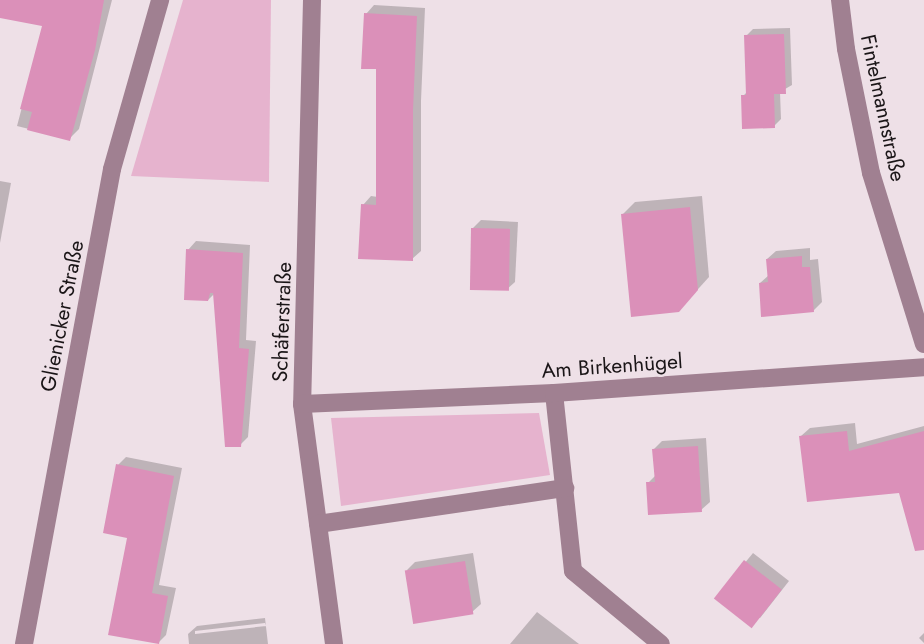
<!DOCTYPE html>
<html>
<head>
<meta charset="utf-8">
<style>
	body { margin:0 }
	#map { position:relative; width:924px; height:644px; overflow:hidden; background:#eee0e7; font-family:Jost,sans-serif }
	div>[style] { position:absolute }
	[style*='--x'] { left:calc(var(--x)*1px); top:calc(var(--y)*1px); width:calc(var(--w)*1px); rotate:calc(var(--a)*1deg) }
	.green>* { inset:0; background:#e6b3ce }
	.shadow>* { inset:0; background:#0003 }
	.building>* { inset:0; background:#db90b9; transform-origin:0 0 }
	.minor>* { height:18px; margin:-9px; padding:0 9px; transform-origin:9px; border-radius:9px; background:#a08091 }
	span { translate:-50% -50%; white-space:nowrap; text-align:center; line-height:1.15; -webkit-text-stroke:5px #eee0e7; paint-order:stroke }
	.street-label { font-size:21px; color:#1a1517 }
</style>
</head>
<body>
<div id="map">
	<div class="green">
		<i style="clip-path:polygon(183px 0,271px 0,269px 182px,131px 176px)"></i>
		<i style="clip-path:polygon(539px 413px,550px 475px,341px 506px,331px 418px)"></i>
	</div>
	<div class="shadow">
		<i style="clip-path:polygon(0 0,112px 0,79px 129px,69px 139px,17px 126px,44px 24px,0 4px)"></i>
		<i style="clip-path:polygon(374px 5px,425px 8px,421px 101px,421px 251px,412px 259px,363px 205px,371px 196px,378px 197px,378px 68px,366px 14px)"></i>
		<i style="clip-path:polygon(790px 28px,792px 85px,780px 92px,781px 119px,774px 126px,743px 96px,748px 91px,746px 36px,753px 29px)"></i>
		<i style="clip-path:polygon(0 181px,11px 183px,0 243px)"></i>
		<i style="clip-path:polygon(702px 196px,709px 277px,690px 298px,623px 214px,635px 202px)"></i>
		<i style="clip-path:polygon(481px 220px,518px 222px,515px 282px,506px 290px,473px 228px)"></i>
		<i style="clip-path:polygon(196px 241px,250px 245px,246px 340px,256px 341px,248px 437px,240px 445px,215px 293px,208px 300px,188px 250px)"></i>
		<i style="clip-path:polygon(810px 248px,810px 260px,818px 259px,822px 302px,813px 311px,760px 283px,769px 275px,767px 259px,776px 251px)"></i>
		<i style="clip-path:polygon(855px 423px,857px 444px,924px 426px,924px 502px,801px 436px,810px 428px)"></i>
		<i style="clip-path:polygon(706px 438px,710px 502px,701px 510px,648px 483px,656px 475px,654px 449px,662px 441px)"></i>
		<i style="clip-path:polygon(126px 457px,182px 468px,159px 585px,176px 588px,166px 635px,158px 643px,129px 536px,118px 465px)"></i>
		<i style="clip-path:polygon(473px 553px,481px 604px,472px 612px,407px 570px,415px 562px)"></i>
		<i style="clip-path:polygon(753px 553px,789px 581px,760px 618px,716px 598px)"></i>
		<i style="clip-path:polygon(537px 612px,579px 644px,510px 644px)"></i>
		<i style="clip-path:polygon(evenodd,265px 618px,268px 644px,189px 644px,188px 634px,197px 626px,265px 618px,265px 623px,266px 626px,195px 634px,195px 631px,265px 623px)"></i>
		<i style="clip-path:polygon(924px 633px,924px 643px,919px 638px)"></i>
	</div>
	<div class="building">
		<i style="clip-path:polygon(0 0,104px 0,95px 50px,70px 141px,27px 130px,32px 112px,20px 109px,42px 26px,0 18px)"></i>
		<i style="clip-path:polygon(364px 13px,417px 16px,413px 110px,413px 261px,358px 259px,361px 204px,376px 205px,376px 69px,361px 69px)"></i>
		<i style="clip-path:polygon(784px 34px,786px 94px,774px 94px,775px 128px,742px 129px,741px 95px,746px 95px,744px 35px)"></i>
		<i style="clip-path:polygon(690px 207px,698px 290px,679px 312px,631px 317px,621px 214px)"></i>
		<i style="left:471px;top:228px;width:39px;height:62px;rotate:1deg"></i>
		<i style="clip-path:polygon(186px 249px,243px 253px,239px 348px,249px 349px,241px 447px,225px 447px,213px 293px,210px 293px,208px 301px,184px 300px)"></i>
		<i style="clip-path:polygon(802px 256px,802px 267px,810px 267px,814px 312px,761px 317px,759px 283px,768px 282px,766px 259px)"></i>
		<i style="clip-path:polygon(847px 431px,849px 451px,924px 431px,924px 550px,915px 551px,899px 493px,807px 502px,799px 436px)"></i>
		<i style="clip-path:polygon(698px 446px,702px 512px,648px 515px,646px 482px,655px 482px,652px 449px)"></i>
		<i style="clip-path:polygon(116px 464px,174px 476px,152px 593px,168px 596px,159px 644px,108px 635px,127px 538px,103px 533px)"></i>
		<i style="left:744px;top:560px;width:48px;height:49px;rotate:38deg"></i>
		<i style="left:465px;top:561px;width:54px;height:61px;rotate:81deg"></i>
	</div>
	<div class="minor">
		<i style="--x:312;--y:0;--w:404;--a:91.4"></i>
		<i style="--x:302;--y:404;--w:242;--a:82.4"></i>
		<i style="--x:840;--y:0;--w:49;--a:83"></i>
		<i style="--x:846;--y:49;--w:126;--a:78.6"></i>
		<i style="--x:871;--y:173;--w:179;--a:72.8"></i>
		<i style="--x:554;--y:393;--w:179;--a:83.9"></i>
		<i style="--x:573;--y:571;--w:114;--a:39.7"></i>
		<i style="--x:302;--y:404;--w:252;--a:-2.5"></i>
		<i style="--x:554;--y:393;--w:371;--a:-4"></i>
		<i style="--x:318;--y:524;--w:250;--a:-8.3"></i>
		<i style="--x:24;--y:644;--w:483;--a:-79.5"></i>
		<i style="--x:112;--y:169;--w:176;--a:-74.1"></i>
	</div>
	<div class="street-label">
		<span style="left:883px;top:108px;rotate:78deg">Fintelmannstraße</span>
		<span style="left:62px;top:316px;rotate:-79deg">Glienicker Straße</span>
		<span style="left:282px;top:322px;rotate:-88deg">Schäferstraße</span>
		<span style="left:612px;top:366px;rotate:-4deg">Am Birkenhügel</span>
	</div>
</div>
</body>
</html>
